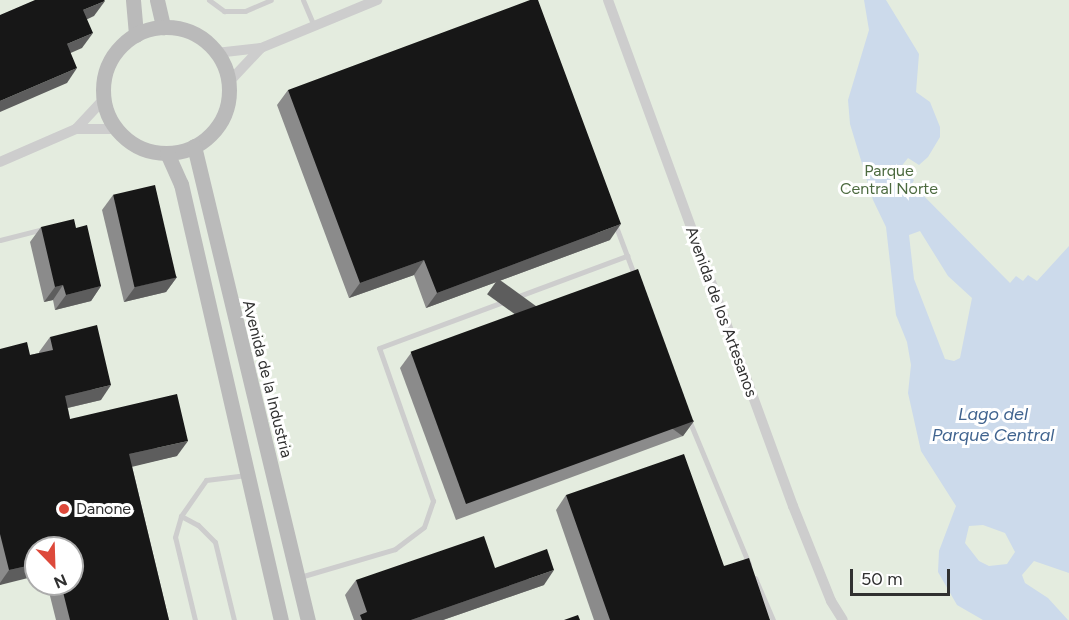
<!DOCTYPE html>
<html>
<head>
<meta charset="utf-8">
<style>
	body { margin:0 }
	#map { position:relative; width:1069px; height:620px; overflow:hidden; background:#fff; font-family:Figtree,sans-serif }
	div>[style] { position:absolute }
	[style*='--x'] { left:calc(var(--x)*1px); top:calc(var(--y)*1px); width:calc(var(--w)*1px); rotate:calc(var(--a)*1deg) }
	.green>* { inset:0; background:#e4ecdf }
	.water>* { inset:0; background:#ccdaeb }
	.lane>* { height:5px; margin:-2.5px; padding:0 2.5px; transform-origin:2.5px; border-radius:2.5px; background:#cdcdcd }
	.street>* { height:10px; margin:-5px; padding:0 5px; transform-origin:5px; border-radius:5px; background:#cdcdcd }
	.secondary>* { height:15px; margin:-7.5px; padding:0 7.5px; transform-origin:7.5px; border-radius:7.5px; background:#bababa }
	.secondary>.ring { margin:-7.5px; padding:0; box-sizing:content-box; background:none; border:15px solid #bababa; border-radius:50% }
	.wall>* { inset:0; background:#8b8b8b }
	.shaded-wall>* { inset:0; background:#5d5d5d; transform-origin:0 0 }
	.building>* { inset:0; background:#171717; transform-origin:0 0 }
	.dots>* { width:16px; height:16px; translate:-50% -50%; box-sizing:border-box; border:3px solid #fff; border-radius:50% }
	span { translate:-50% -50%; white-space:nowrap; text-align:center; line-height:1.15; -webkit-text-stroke:6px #fff; paint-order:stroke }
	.park-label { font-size:16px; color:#4c6a3f }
	.street-label { font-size:16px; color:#303030 }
	.poi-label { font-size:16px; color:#303030 }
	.left { translate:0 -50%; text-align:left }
	.water-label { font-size:18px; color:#41648f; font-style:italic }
	.north { position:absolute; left:24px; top:536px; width:60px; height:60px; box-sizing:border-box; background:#fff; border:2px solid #acacac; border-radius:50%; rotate:157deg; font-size:16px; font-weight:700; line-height:24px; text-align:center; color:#303030 }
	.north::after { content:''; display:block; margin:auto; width:21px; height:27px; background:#dd493b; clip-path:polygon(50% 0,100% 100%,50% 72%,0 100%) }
	.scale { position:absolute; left:850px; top:569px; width:100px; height:27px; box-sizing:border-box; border:3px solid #303030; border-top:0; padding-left:8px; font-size:18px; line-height:21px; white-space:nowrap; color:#303030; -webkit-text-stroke:4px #fff; paint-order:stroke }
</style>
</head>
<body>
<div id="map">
	<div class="green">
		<i style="clip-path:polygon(evenodd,0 0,1069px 0,1069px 620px,0 620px,0 0,36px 548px,72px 548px,72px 584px,36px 584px,36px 548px)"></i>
	</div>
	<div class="water">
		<i style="clip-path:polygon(evenodd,864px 0,886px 0,919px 54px,916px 92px,930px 102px,940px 127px,940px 137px,928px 157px,919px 165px,908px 158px,900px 168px,914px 180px,912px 184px,1010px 283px,1016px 276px,1023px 281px,1028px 275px,1037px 281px,1069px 246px,1069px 573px,1034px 561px,1022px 575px,1025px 583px,1048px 598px,1068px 620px,983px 620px,957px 605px,938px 572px,939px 551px,956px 506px,921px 451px,908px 393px,911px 365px,907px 342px,896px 315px,886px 227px,873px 200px,850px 124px,848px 100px,869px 30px,864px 0,920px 231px,948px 276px,972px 298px,960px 358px,954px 361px,945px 359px,914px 279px,909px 235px,920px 231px,864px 0,983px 525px,1005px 533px,1015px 552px,1007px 564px,989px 566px,979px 561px,965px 543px,969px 526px,983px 525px)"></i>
	</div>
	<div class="lane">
		<i style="--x:209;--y:0;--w:19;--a:36"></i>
		<i style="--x:224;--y:11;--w:21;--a:0"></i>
		<i style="--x:245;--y:11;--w:28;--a:-23"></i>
		<i style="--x:303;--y:0;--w:28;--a:67"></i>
		<i style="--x:615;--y:224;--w:57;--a:69.3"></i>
		<i style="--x:0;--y:240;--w:44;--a:-14.3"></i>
		<i style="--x:689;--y:420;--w:156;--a:67.4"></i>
		<i style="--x:181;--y:516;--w:19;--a:28"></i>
		<i style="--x:198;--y:525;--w:24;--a:45"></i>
		<i style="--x:215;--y:542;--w:80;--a:76.3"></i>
		<i style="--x:300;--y:577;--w:99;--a:-16.4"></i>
		<i style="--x:395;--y:549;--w:36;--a:-37"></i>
		<i style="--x:424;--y:527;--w:28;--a:-71"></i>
		<i style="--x:433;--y:501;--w:162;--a:-109.4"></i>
		<i style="--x:379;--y:348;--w:265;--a:-20.4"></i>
		<i style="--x:755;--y:578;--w:46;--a:66.8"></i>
		<i style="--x:195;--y:620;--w:85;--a:-103.5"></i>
		<i style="--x:175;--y:537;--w:22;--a:-74"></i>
		<i style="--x:181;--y:516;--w:44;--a:-55.2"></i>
		<i style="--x:206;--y:480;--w:39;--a:-7"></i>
	</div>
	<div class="street">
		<i style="--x:608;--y:0;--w:539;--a:69.92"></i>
		<i style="--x:793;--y:506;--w:102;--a:68.2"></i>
		<i style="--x:831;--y:601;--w:22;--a:58"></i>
		<i style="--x:216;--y:53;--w:45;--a:-6.3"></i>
		<i style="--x:261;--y:48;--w:126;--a:-22.5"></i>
		<i style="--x:228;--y:83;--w:48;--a:-46.7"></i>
		<i style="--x:76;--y:129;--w:40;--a:-47"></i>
		<i style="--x:0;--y:162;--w:83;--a:-23.5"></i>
		<i style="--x:76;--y:129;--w:40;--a:0"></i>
	</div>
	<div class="secondary">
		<i style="--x:133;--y:0;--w:35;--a:85"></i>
		<i style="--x:157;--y:0;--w:28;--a:77"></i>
		<i class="ring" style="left:103px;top:27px;width:111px;height:111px"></i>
		<i style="--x:194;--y:146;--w:488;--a:76.5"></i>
		<i style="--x:167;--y:153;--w:34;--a:66"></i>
		<i style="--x:181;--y:184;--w:447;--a:77.1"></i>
	</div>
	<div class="wall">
		<i style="clip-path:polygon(288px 90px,610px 240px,426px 308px,414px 275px,349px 298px,277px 105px)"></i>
		<i style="clip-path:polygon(113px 195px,177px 277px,166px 292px,124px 302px,102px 210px)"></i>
		<i style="clip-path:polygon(41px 227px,76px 228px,101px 286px,91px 301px,55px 310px,53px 300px,44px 302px,30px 242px)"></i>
		<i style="clip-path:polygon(50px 337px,101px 400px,68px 408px,70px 419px,177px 456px,132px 466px,169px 620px,56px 620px,47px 584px,72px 584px,72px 548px,0 585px,0 349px,30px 355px,39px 353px,39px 352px)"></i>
		<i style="clip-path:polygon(411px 353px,694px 421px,683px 436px,456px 520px,400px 368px)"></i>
		<i style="clip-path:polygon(566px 495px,724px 566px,770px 620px,594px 620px,556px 510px)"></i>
		<i style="clip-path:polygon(495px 568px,544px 585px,443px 620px,354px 620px,345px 595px,356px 580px)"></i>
	</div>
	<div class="shaded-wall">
		<i style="clip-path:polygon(105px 1px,94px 16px,73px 26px,83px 10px)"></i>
		<i style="clip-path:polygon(93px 33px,82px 48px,57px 59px,67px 44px)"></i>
		<i style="clip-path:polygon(77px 68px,67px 83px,0 112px,0 101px)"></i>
		<i style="clip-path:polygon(621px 224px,610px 240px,426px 308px,437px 293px)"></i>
		<i style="clip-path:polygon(424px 260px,414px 275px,349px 298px,360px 283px)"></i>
		<i style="clip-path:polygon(177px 277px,166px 292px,124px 302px,135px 287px)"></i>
		<i style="clip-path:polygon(63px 285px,53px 300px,44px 302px,55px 287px)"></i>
		<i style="clip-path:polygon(101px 286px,91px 301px,55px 310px,66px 295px)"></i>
		<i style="clip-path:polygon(111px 385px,101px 400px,54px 411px,65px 396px)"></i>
		<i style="left:694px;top:421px;width:19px;height:242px;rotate:126deg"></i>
		<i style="clip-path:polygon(188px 441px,177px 456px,119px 470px,129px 454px)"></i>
		<i style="clip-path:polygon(36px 564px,36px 576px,0 585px,0 583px,9px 570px)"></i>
		<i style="clip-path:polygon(554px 570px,544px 585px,443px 620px,411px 620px)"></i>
	</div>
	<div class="building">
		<i style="clip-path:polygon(35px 0,104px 0,105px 1px,83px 10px,93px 33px,67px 44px,77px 68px,0 101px,0 15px)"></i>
		<i style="clip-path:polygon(530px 0,538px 0,621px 224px,437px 293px,424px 260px,360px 283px,288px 90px)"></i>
		<i style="left:155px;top:185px;width:95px;height:43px;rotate:77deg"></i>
		<i style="clip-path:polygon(74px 219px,76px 228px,87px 225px,101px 286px,66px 295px,63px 285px,55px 287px,41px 227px)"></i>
		<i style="left:638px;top:269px;width:162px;height:242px;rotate:70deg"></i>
		<i style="clip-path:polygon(97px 325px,111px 385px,65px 396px,70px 419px,177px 394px,188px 441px,129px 454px,169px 620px,70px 620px,61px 584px,72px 584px,72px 548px,36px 548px,36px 564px,9px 570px,0 534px,0 349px,27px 342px,30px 355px,53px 350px,50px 337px)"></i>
		<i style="clip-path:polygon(684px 454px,724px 566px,749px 558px,770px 620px,610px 620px,566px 495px)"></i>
		<i style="clip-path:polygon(484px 536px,495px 568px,547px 549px,554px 570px,411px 620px,362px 620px,360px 615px,367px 612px,356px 580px)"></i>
		<i style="clip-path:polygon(578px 615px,580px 620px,564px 620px)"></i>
	</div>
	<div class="dots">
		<i style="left:64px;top:509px;background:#dd493b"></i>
	</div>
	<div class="park-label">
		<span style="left:889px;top:180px">Parque<br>Central Norte</span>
	</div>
	<div class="street-label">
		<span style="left:721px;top:312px;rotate:70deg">Avenida de los Artesanos</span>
		<span style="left:267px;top:379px;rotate:76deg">Avenida de la Industria</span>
	</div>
	<div class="poi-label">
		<span class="left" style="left:76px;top:509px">Danone</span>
	</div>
	<div class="water-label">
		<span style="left:993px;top:425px">Lago del<br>Parque Central</span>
	</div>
	<div class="north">N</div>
	<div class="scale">50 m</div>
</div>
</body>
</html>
